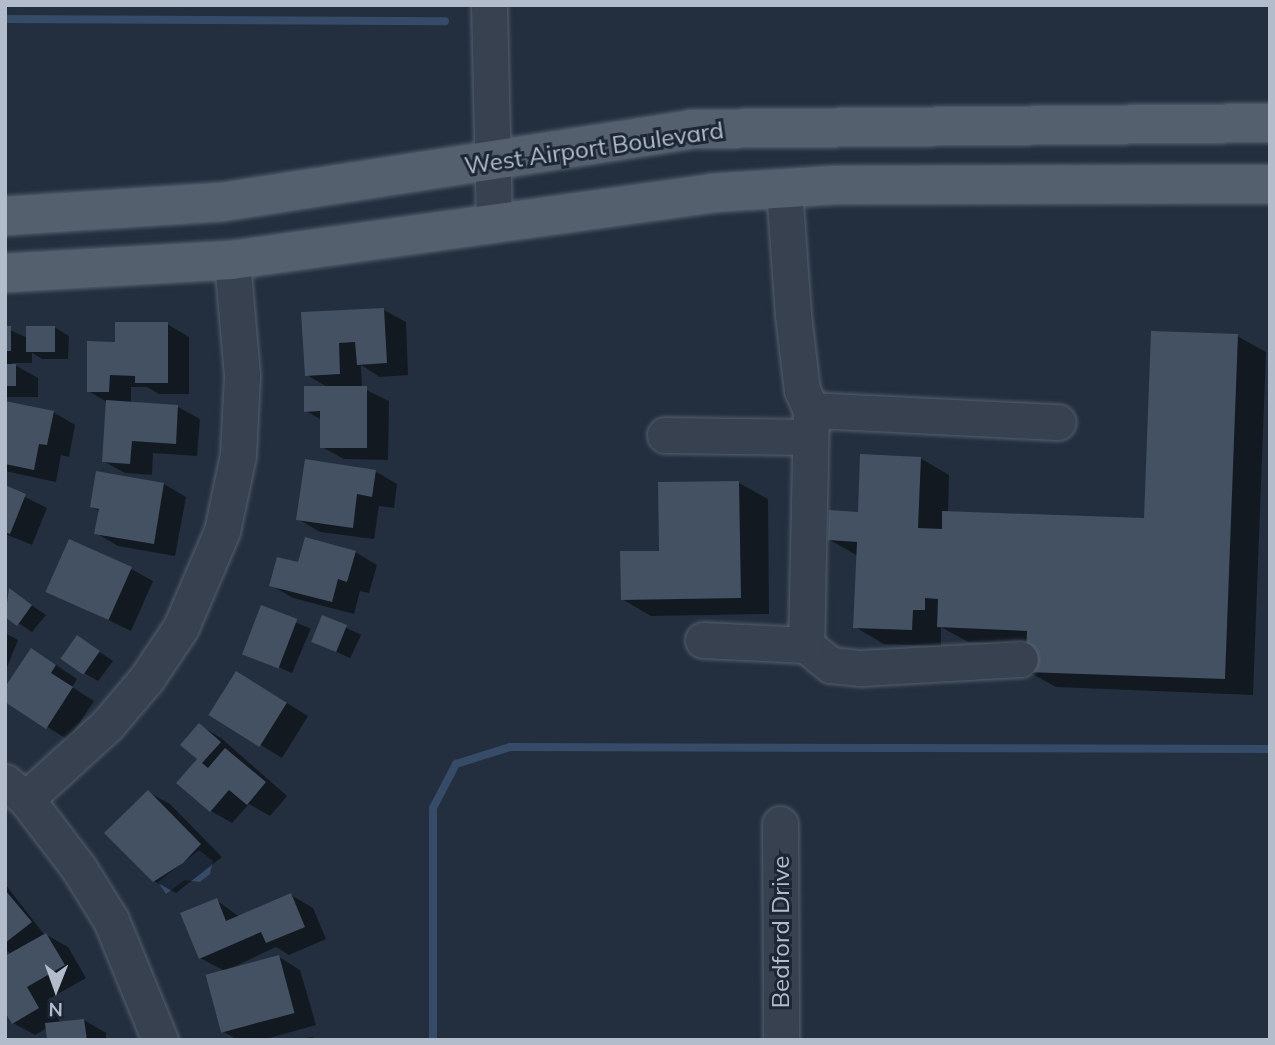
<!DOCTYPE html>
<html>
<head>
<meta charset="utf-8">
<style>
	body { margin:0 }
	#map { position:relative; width:1275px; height:1045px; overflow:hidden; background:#232f3f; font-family:Mulish,sans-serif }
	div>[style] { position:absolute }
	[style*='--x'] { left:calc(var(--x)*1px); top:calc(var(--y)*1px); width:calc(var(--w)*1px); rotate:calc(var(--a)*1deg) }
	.water>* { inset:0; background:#354b67 }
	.shadow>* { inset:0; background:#0007; transform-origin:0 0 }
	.stream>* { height:8px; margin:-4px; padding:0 4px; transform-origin:4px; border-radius:4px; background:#354b67 }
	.building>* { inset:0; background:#435163; transform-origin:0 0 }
	.roads { filter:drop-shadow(0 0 2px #555f6d) drop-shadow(0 0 2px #555f6d) }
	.minor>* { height:35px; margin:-17.5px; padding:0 17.5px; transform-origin:17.5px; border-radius:17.5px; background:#37414f }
	.major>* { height:38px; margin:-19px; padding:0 19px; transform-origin:19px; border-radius:19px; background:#55606f }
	span { translate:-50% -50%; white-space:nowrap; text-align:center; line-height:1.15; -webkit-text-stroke:6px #1c2634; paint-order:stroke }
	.street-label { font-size:24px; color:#b3bcca }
	.frame { position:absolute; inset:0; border:7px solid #b3bcca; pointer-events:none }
	.north { position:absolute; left:21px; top:954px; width:70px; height:70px; -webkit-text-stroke:5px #1c2634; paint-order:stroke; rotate:181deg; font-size:19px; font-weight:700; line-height:28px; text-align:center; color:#b3bcca }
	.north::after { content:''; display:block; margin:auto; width:24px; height:32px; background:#b3bcca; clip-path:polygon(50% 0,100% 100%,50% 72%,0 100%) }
</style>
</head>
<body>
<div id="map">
	<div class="water">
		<i style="clip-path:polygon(199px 850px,213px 861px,210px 874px,200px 882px,185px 880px,166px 894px,158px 882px)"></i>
	</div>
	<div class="shadow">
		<i style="clip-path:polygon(384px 310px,406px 322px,408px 375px,380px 377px,361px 365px,362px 388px,389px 401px,388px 460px,344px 459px,322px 447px,322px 420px,306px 411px,329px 388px,307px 375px,303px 314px)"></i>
		<i style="clip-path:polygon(167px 324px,189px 337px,189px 394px,159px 394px,147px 387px,131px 387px,131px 404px,178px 407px,200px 419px,197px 456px,153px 453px,152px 475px,125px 473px,103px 461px,107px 402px,88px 391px,117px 344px)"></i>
		<i style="clip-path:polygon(54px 327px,69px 336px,68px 359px,42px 359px,32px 353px,32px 363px,11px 363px,38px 378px,38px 397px,5px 397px,5px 328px,28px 338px)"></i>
		<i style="clip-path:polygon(1237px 336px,1266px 352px,1253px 695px,1056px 687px,1027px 671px,1028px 645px,968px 642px,941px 627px,941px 646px,884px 644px,855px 627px,858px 556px,830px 540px,920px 458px,949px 475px,948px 512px,1146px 520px)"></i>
		<i style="clip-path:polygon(5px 402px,53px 412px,75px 425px,69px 457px,61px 455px,56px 482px,5px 471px)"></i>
		<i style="clip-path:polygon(375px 471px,397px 484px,394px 508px,379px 506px,374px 539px,320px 532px,298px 519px)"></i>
		<i style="clip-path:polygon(97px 473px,164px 484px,186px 497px,175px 556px,118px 546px,96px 533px,100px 511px,92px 507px)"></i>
		<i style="clip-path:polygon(660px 483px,739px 483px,768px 499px,769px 614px,651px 616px,622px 599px,660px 553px)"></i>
		<i style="clip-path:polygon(5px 487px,47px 508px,32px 545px,5px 534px)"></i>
		<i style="clip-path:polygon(355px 552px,377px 565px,369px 593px,360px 591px,354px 614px,293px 598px,271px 585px,299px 564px)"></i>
		<i style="clip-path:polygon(131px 569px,153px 581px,131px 631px,48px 591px)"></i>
		<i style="clip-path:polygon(9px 590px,46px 615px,32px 632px,5px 614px)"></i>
		<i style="left:262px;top:608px;width:53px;height:48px;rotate:23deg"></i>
		<i style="left:323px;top:617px;width:42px;height:26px;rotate:25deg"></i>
		<i style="clip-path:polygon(5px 633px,18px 640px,5px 672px)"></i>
		<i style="clip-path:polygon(91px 646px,113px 661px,98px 681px,84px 673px)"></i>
		<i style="clip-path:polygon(53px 663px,77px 679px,72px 687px,94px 701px,68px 740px,5px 700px)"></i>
		<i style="clip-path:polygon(258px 685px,308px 716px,282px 758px,210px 714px)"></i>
		<i style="clip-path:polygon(199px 725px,221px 738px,287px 796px,270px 816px,249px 804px,232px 823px,211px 811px,200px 759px)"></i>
		<i style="clip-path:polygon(148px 792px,170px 804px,222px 857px,176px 893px,154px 881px)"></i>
		<i style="clip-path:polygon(5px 884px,43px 933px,68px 947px,86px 978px,47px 1000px,61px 1023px,84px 1020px,106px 1033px,106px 1040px,49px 1040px,47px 1028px,35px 1035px,13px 1023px,12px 954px,5px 950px)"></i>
		<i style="clip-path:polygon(291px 895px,313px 908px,326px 939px,289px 955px,276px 947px,225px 971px,200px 958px,216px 900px,240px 917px)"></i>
		<i style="clip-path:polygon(279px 957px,300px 970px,316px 1025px,262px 1040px,238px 1040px,224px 1032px)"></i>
		<i style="clip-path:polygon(312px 1037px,317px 1040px,290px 1040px)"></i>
	</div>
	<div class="stream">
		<i style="--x:5;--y:19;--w:440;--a:0.3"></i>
		<i style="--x:433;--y:1040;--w:232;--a:-90"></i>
		<i style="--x:433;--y:808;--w:50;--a:-62.4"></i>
		<i style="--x:456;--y:764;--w:57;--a:-17.5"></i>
		<i style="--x:510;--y:747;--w:760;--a:0.15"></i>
	</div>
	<div class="building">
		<i style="clip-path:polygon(384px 308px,387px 363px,357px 365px,355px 342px,339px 343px,340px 374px,305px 376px,301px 312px)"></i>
		<i style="clip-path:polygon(115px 322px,168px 322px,168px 383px,135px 383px,135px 376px,110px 375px,109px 392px,87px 392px,87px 341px,115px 342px)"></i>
		<i style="left:5px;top:326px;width:6px;height:25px"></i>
		<i style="left:26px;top:326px;width:29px;height:26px"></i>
		<i style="clip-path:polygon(1151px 331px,1238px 334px,1225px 679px,1025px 672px,1027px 631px,937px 627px,938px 599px,925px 598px,925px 610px,913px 610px,912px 630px,853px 628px,857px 542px,828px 540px,829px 510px,858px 512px,860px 454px,921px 457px,918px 528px,942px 529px,942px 511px,1144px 518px)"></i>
		<i style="left:5px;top:364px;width:11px;height:22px"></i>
		<i style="clip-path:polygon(304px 386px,367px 386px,367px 448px,320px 448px,320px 411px,304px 412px)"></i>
		<i style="clip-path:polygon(106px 400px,178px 405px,176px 444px,132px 441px,130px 464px,102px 462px)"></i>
		<i style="clip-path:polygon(5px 401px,54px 411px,47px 445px,39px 444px,34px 470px,5px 464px)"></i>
		<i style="clip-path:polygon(305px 459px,376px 470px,372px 497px,357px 494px,353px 528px,296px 520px)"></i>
		<i style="clip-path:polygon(96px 471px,164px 483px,154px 544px,94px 534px,99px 509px,90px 507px)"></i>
		<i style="clip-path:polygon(739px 481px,741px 598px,621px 600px,620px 551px,659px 551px,658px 482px)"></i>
		<i style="clip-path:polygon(5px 485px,26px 494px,10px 534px,5px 532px)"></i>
		<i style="clip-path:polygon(305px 537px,356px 551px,347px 582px,338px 579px,332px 602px,269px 586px,277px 557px,298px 562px)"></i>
		<i style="left:69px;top:539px;width:69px;height:58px;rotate:24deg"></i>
		<i style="clip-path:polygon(9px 588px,32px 605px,17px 626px,5px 617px)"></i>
		<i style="left:261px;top:605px;width:39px;height:53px;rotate:21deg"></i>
		<i style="left:322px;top:615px;width:27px;height:29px;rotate:22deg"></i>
		<i style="left:77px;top:635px;width:28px;height:29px;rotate:35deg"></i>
		<i style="clip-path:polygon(31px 648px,56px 665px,51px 673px,73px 687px,46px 729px,5px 702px,5px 687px)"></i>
		<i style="left:236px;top:671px;width:60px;height:52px;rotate:32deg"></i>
		<i style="clip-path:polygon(199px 723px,221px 742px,202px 763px,208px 768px,225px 748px,266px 782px,247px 805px,229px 790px,210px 812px,176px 783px,197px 759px,180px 745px)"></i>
		<i style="clip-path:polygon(148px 790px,201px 844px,183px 863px,153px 882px,104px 833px)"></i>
		<i style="clip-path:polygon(5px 890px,32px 922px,5px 943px)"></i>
		<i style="clip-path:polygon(291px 893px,305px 927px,266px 943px,261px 932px,199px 959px,180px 913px,217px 898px,226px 921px)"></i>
		<i style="clip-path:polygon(46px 933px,65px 965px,27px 987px,39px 1008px,12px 1024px,5px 1012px,5px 956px)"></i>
		<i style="left:279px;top:955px;width:60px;height:76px;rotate:75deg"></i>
		<i style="clip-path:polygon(84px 1019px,87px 1040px,47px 1040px,45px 1023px)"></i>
	</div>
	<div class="roads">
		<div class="minor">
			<i style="--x:489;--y:5;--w:216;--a:88.7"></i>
			<i style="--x:784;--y:189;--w:126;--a:85.9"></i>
			<i style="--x:793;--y:315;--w:76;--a:83.2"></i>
			<i style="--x:802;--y:390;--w:22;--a:66"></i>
			<i style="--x:811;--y:410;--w:247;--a:2.8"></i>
			<i style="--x:811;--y:410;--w:235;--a:91.2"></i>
			<i style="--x:806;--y:645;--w:32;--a:39"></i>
			<i style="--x:831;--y:665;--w:30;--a:6"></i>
			<i style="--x:861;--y:668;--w:159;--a:-3.2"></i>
			<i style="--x:665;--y:435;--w:145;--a:0.8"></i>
			<i style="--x:703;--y:640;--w:103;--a:2.8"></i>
			<i style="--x:5;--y:782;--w:27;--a:39"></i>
			<i style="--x:26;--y:799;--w:86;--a:52.6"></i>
			<i style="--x:78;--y:867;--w:62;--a:58.1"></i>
			<i style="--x:111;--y:920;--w:130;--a:67.8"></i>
			<i style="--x:26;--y:799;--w:111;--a:-42.4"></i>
			<i style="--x:108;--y:724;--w:60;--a:-49.7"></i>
			<i style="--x:147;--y:678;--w:61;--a:-56.3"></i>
			<i style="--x:181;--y:627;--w:104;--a:-66.9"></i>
			<i style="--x:222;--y:531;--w:78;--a:-78.1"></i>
			<i style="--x:238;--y:455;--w:80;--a:-87.1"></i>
			<i style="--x:242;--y:375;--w:115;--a:-95"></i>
			<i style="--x:780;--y:824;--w:216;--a:89.7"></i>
		</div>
		<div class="major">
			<i style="--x:5;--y:216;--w:217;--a:-3.7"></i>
			<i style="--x:222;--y:202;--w:476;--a:-8.8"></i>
			<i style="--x:692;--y:129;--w:578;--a:-0.59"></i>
			<i style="--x:5;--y:273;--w:227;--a:-3.3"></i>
			<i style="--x:232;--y:260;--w:485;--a:-7.9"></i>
			<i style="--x:712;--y:193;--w:124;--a:-3.7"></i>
			<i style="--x:836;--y:185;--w:434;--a:-0.1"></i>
		</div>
	</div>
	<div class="street-label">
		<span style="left:594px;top:148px;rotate:-8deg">West Airport Boulevard</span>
		<span style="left:781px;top:932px;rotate:-90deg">Bedford Drive</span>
	</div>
	<div class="frame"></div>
	<div class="north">N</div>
</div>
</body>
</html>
